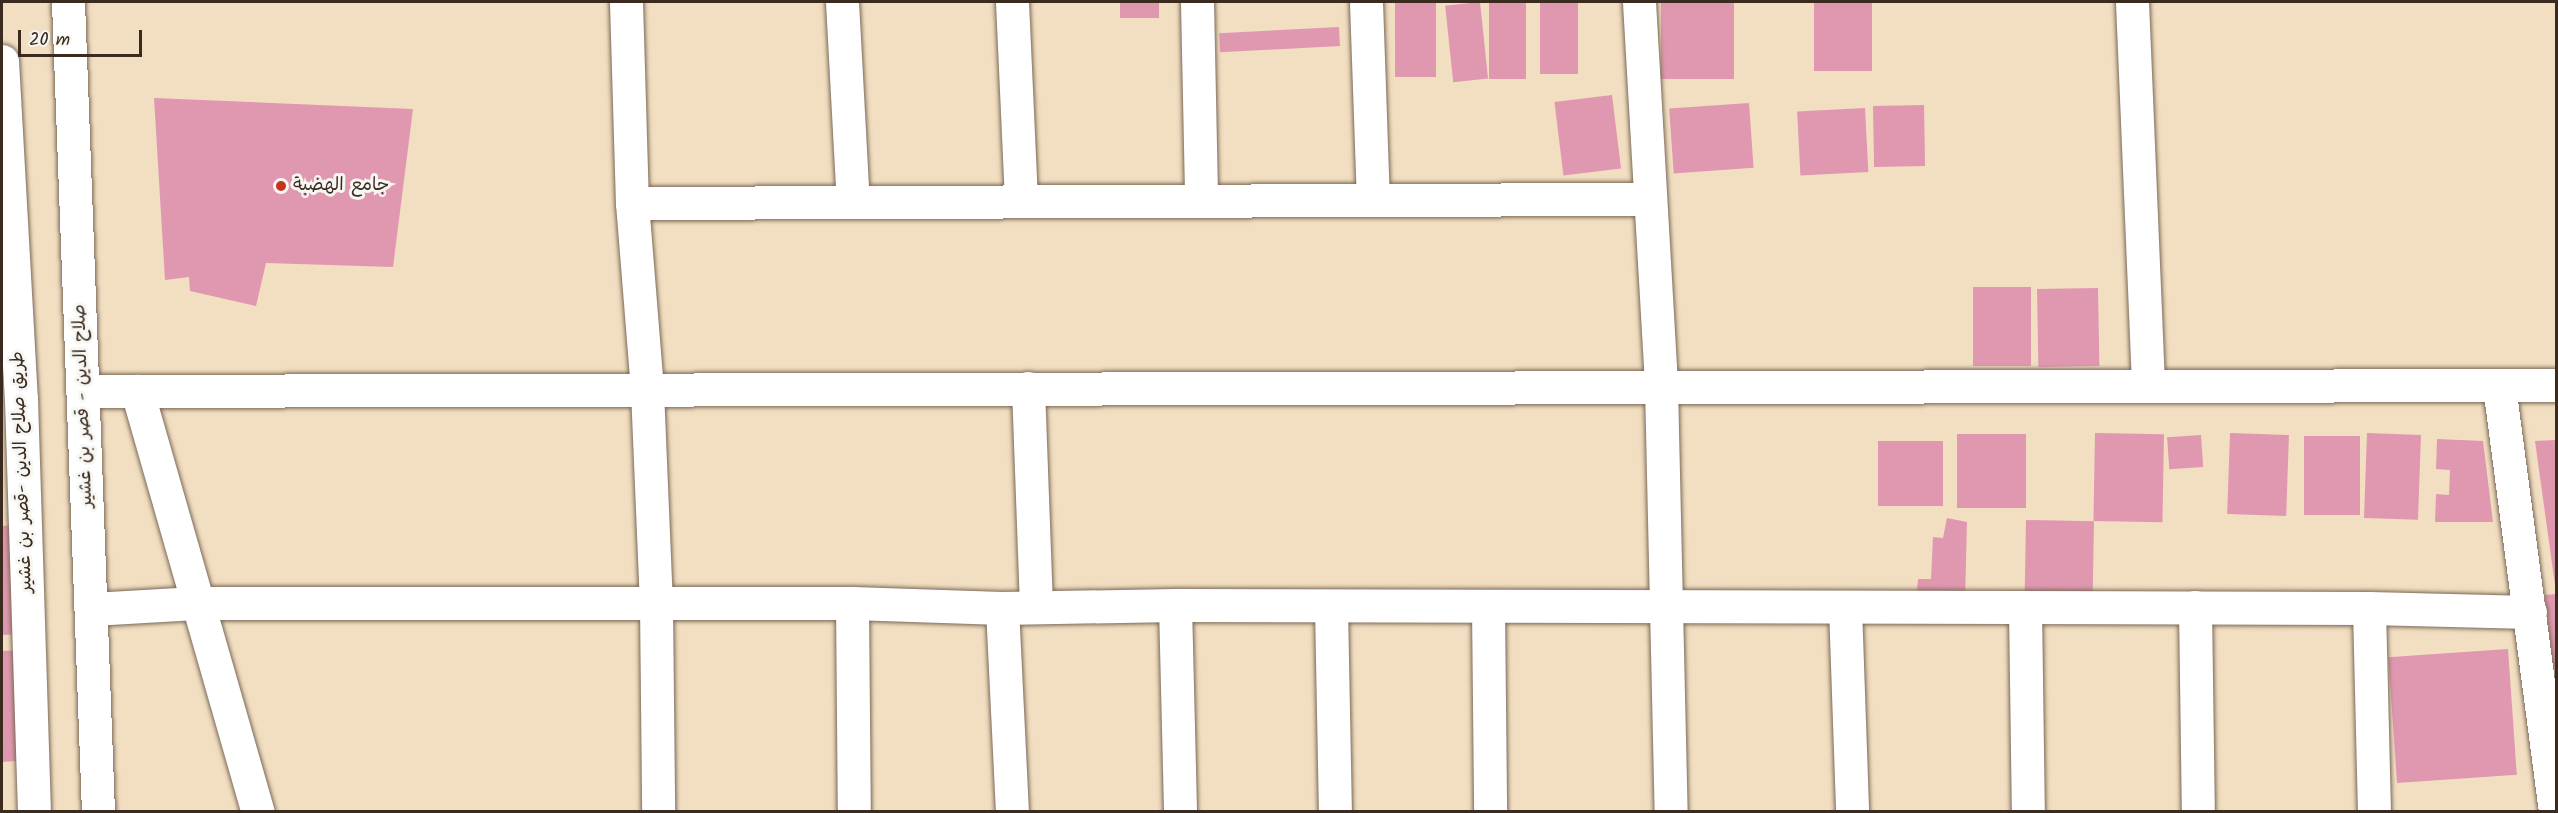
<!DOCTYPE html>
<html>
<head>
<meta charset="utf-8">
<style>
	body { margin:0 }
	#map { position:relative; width:2558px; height:813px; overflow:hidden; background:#f2dec1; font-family:Kalam,"Playpen Sans Arabic",sans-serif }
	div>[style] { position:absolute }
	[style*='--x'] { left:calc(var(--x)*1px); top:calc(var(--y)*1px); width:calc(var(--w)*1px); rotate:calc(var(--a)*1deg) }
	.building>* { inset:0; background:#e098b1; transform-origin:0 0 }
	.roads { filter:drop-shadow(0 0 2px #7b6957) drop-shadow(0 0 2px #7b6957) }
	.street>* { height:33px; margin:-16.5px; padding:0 16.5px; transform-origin:16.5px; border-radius:16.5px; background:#fff }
	.highway>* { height:33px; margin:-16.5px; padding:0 16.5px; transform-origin:16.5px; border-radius:16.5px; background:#fff }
	.dots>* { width:16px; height:16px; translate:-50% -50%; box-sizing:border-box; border:3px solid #f6f6f2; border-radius:50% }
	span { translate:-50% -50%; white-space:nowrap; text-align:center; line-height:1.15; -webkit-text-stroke:6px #f6f6f2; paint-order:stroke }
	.poi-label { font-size:18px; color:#3b2a1e }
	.left { translate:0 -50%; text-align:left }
	.street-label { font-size:18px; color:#3b2a1e }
	.frame { position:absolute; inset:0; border:3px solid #3b2a1e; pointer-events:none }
	.scale { position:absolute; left:18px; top:30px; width:124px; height:27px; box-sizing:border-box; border:3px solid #3b2a1e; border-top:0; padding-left:8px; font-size:18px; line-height:21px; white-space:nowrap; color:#3b2a1e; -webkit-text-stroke:4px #f6f6f2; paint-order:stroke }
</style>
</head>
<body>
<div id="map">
	<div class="building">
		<i style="left:1120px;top:2px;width:39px;height:16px"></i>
		<i style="left:1395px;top:2px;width:41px;height:75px"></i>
		<i style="left:1480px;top:2px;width:77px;height:35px;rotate:84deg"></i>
		<i style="left:1489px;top:2px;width:37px;height:77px"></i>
		<i style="left:1540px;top:2px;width:38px;height:72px"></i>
		<i style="left:1661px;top:2px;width:73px;height:77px"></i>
		<i style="left:1814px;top:2px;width:58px;height:69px"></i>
		<i style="left:1339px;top:27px;width:19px;height:120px;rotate:87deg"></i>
		<i style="left:1612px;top:95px;width:74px;height:58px;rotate:83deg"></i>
		<i style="clip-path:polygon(154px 98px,413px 109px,393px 267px,266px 263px,256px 306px,190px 291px,189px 277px,165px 280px)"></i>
		<i style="left:1749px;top:103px;width:65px;height:80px;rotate:86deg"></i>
		<i style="left:1924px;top:105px;width:61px;height:51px;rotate:89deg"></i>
		<i style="left:1865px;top:108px;width:64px;height:68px;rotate:87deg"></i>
		<i style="left:1973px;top:287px;width:58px;height:79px"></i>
		<i style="left:2098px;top:288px;width:78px;height:61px;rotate:89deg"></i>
		<i style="left:2095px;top:433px;width:69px;height:88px;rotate:1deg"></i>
		<i style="left:2230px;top:433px;width:59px;height:81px;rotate:2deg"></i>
		<i style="left:2367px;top:433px;width:54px;height:85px;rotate:2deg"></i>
		<i style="left:1957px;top:434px;width:69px;height:74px"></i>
		<i style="left:2201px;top:435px;width:32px;height:34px;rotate:86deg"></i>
		<i style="left:2304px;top:436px;width:56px;height:79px"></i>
		<i style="clip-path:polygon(2437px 439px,2483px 441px,2493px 522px,2435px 522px,2436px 494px,2449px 495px,2450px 470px,2436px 469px)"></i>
		<i style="clip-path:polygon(2556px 440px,2556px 585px,2555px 585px,2535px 441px)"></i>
		<i style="left:1878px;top:441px;width:65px;height:65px"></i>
		<i style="clip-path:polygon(1947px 518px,1967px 522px,1965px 601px,1916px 602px,1918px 579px,1931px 579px,1933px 537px,1943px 538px)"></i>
		<i style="left:2026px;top:520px;width:68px;height:81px;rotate:1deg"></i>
		<i style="clip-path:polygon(15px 525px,21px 634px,2px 635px,2px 526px)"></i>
		<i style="clip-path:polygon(2556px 594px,2556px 667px,2553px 667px,2545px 595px)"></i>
		<i style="left:2508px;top:649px;width:126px;height:120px;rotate:86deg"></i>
		<i style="clip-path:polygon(23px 650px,30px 760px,2px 762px,2px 651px)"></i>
	</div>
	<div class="roads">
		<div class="street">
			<i style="--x:626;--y:2;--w:201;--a:88.3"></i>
			<i style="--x:632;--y:203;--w:188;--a:85.4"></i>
			<i style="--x:647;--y:390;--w:214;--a:87.6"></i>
			<i style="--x:656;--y:604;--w:208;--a:89.4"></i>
			<i style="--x:842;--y:2;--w:200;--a:86.9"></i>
			<i style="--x:1012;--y:2;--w:199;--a:87.4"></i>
			<i style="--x:1197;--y:2;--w:198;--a:88.8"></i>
			<i style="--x:1366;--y:2;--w:198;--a:88"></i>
			<i style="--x:1639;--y:2;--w:385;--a:86.7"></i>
			<i style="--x:1661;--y:386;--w:426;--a:88.7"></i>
			<i style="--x:2132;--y:2;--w:384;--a:87.6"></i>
			<i style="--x:632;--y:203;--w:1018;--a:-0.23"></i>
			<i style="--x:2499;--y:386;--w:430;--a:82.5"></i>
			<i style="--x:1028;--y:388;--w:219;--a:87.9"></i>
			<i style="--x:84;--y:391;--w:2472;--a:-0.14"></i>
			<i style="--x:137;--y:391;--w:438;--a:74"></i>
			<i style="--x:852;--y:603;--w:209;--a:89.5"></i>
			<i style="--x:1175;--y:605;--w:207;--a:88.6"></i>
			<i style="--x:1331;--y:607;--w:205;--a:88.9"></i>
			<i style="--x:1488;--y:607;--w:205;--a:89.4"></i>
			<i style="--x:1845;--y:607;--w:205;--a:88"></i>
			<i style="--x:2025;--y:607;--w:205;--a:89.2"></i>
			<i style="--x:2195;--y:607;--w:205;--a:89.2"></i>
			<i style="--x:1002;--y:608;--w:204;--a:87.2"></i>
			<i style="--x:2369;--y:608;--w:204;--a:88.6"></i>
			<i style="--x:92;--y:609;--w:104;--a:-3.3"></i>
			<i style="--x:196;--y:603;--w:656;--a:0"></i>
			<i style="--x:852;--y:603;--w:150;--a:1.9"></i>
			<i style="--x:1002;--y:608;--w:173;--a:-1"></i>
			<i style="--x:1175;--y:605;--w:1194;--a:0.14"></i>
			<i style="--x:2369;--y:608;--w:161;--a:1.4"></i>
		</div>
		<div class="highway">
			<i style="--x:68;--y:2;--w:811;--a:87.88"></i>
			<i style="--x:2;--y:61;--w:339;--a:86.8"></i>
			<i style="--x:21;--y:399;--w:413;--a:88.2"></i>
		</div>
	</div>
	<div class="dots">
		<i style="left:281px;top:186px;background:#c8321e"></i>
	</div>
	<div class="poi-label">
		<span class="left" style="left:293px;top:186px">جامع الهضبة</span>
	</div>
	<div class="street-label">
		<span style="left:84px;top:406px;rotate:-92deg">صلاح الدين - قصر بن غشير</span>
		<span style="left:23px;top:472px;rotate:-92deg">طريق صلاح الدين -قصر بن غشير</span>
	</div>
	<div class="frame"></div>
	<div class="scale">20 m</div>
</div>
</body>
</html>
